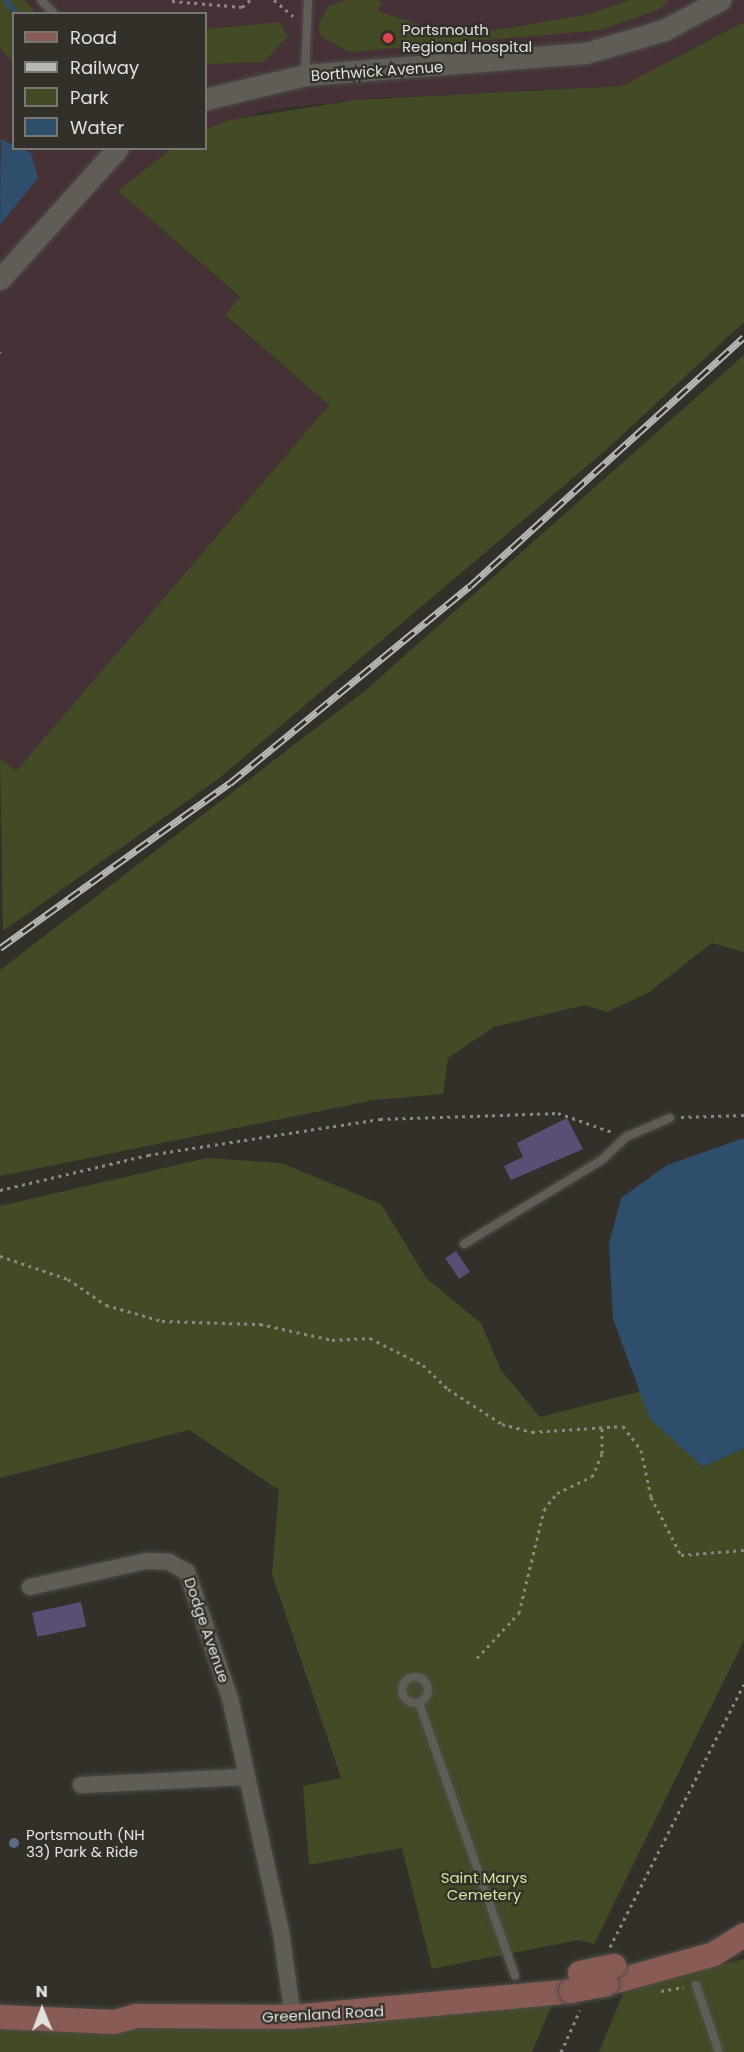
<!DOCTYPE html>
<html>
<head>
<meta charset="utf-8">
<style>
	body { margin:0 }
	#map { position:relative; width:744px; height:2052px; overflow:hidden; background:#323029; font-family:Poppins,sans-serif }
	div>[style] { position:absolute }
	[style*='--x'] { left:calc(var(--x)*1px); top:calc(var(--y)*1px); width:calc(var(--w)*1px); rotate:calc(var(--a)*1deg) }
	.commercial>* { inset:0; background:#453136 }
	.green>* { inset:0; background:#434a26 }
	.water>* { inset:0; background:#2f4e6b }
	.stream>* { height:5px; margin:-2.5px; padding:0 2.5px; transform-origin:2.5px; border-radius:2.5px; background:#2f4e6b }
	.building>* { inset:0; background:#5b4e74; transform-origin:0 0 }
	.path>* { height:3px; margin-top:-1.5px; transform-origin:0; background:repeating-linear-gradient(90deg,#8a8883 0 3px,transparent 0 7.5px) }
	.roads { filter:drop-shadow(0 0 2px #4e4c47) drop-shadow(0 0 2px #4e4c47) }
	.service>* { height:8px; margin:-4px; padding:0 4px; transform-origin:4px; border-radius:4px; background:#605d56 }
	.service>.ring { margin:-4px; padding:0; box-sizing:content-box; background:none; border:8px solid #605d56; border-radius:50% }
	.minor>* { height:16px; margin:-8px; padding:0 8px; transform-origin:8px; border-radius:8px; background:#605d56 }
	.tertiary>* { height:21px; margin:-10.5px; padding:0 10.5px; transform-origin:10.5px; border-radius:10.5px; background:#605d56 }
	.secondary>* { height:24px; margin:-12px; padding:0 12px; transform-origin:12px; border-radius:12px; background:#885c54 }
	.rail>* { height:7px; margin-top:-3.5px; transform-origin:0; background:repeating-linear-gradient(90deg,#323029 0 14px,#b9b7b3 0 28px); box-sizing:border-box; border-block:2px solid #b9b7b3 }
	.bridges { filter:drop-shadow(0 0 2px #4e4c47) drop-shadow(0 0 2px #4e4c47) }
	.secondary-bridge>* { height:24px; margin:-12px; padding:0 12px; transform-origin:12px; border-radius:12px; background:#885c54 }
	.dots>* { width:16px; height:16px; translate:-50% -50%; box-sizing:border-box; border:3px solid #323029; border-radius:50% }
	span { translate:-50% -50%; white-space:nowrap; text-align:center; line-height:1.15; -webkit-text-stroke:4.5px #323029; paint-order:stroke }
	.poi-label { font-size:15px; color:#e3e1dd }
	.left { translate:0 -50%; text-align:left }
	.street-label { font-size:15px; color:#e3e1dd }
	.park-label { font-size:15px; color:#d5e49f }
	.legend { position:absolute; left:12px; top:12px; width:195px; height:138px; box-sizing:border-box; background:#323029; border:2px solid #797771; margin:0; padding:8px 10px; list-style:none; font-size:18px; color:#e3e1dd }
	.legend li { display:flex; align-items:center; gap:12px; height:30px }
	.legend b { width:30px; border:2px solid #797771 }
	.north { position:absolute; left:12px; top:1980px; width:60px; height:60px; -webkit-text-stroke:4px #323029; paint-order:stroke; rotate:359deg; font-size:16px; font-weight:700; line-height:24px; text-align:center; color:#e3e1dd }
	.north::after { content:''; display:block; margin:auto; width:21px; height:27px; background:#e3e1dd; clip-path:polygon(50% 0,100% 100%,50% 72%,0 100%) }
</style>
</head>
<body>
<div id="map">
	<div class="commercial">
		<i style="clip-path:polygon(24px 0,744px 0,744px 22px,622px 86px,355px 100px,267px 110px,206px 129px,206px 14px,37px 13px)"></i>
		<i style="clip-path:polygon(0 48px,13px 63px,14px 148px,171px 149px,118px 191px,240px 298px,225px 316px,329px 405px,16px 771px,0 758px)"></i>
	</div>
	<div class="green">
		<i style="clip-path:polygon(0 0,24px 0,37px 13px,14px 14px,13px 63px,0 48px)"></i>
		<i style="clip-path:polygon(346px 0,377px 0,382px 3px,377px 11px,442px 32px,498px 30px,588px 14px,630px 0,669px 0,660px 9px,601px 30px,350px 52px,321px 37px,318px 25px,329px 6px)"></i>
		<i style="clip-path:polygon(279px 22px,288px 36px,264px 62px,206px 64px,206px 29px)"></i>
		<i style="clip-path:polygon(744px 22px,744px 322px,606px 450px,217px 780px,3px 931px,0 758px,16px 771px,329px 405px,225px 315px,240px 297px,118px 191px,171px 149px,206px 148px,206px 129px,230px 120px,355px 100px,622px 86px)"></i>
		<i style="clip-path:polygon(744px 355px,744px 952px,712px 943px,648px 993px,607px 1012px,585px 1005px,494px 1027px,448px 1058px,443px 1094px,374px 1100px,0 1176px,0 970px,367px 689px)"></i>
		<i style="clip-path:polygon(207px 1158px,281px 1163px,381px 1204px,427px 1279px,481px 1323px,501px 1370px,540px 1417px,642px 1391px,650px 1419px,703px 1467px,744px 1448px,744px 1640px,594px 1944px,578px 1940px,432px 1969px,402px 1848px,309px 1865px,303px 1786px,341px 1778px,272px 1574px,279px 1490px,189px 1430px,0 1478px,0 1206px)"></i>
		<i style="clip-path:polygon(744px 1959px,744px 2052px,599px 2052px,625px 1989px)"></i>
		<i style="clip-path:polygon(558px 1990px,532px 2052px,0 2052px,0 2010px,353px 2010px)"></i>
	</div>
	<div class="water">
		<i style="clip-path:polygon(1px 139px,31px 153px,38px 178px,0 225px)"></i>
		<i style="clip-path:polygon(744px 1138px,744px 1448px,703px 1467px,650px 1419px,613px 1319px,609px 1244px,621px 1198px,667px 1165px)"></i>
	</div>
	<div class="stream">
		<i style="--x:5;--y:0;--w:18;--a:49"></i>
	</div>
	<div class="building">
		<i style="clip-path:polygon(567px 1118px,583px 1149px,511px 1180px,504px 1166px,523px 1157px,517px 1143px)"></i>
		<i style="left:456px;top:1251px;width:25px;height:13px;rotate:56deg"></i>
		<i style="left:81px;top:1602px;width:25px;height:50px;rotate:78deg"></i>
	</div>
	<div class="path">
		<i style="--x:274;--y:0;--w:25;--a:40"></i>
		<i style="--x:172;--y:1;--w:70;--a:4.9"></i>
		<i style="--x:242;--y:7;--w:11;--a:-41"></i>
		<i style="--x:0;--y:352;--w:1;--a:45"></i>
		<i style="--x:681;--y:1117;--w:63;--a:-1.8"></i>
		<i style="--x:0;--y:1190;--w:152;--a:-13.3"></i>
		<i style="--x:148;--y:1155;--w:235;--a:-8.8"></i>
		<i style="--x:380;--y:1119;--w:178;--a:-1.9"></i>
		<i style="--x:558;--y:1113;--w:60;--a:19.3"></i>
		<i style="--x:0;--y:1256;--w:72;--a:18.7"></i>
		<i style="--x:68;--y:1279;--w:46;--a:34.4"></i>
		<i style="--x:106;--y:1305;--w:58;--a:15.9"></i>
		<i style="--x:162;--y:1321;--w:98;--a:1.8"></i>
		<i style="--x:260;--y:1324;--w:74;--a:12.5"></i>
		<i style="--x:332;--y:1340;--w:38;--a:-3"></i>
		<i style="--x:370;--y:1338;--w:59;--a:27"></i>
		<i style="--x:423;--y:1365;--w:35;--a:44"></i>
		<i style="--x:448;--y:1389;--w:64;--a:32.9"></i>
		<i style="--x:502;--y:1424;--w:31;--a:15"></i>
		<i style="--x:532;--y:1432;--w:91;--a:-3.8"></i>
		<i style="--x:623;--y:1426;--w:30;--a:53"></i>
		<i style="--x:641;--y:1450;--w:48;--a:78"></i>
		<i style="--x:651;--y:1497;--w:65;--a:62.7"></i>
		<i style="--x:681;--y:1555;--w:63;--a:-4.5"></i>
		<i style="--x:477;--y:1658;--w:62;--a:-47"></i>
		<i style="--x:519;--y:1613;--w:106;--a:-76.4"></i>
		<i style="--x:544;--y:1510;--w:21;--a:-53"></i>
		<i style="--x:557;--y:1493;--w:38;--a:-25"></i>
		<i style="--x:592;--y:1477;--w:25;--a:-67"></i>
		<i style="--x:602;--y:1454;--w:28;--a:-90"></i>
		<i style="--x:610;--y:1947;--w:295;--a:-63"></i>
		<i style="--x:661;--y:1991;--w:23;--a:-10"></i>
		<i style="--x:561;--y:2052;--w:46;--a:-65.7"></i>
	</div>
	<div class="roads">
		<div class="service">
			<i style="--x:41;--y:0;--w:19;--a:47"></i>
			<i style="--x:305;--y:75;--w:75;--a:-87.7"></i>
			<i style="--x:464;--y:1244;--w:163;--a:-31.4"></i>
			<i style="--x:603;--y:1159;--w:32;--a:-44"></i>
			<i style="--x:626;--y:1137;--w:48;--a:-23.4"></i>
			<i class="ring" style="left:402px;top:1677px;width:18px;height:18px"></i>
			<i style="--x:419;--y:1703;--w:289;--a:70.6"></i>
			<i style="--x:696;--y:1985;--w:71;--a:71.1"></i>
		</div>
		<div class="minor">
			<i style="--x:30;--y:1587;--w:119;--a:-12.6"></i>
			<i style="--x:146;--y:1561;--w:23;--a:2"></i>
			<i style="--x:169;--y:1562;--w:21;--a:29"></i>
			<i style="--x:187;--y:1572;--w:133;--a:71.2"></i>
			<i style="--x:230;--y:1698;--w:239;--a:77.7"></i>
			<i style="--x:281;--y:1932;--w:86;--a:82"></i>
			<i style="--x:81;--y:1785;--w:165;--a:-2.8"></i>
		</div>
		<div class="tertiary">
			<i style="--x:206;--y:99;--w:102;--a:-13.6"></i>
			<i style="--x:305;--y:75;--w:282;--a:-4.5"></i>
			<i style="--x:586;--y:53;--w:81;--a:-16.4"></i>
			<i style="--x:664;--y:30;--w:64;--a:-28.2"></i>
			<i style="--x:0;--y:279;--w:176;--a:-48"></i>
		</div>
		<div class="secondary">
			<i style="--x:606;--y:1984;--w:112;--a:-15.5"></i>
			<i style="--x:714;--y:1954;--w:36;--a:-32"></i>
			<i style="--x:0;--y:2017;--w:114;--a:2.5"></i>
			<i style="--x:114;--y:2022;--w:23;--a:-15"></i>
			<i style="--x:136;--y:2016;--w:157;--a:0.4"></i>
			<i style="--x:293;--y:2017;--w:279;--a:-5.3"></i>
		</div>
	</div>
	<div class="rail">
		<i style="--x:0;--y:948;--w:283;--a:-35.7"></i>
		<i style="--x:230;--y:783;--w:310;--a:-39.4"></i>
		<i style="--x:470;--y:586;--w:370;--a:-42.3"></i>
	</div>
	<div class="bridges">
		<div class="secondary-bridge">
			<i style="--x:580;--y:1973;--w:35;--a:-12"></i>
			<i style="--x:571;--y:1991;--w:36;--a:-11"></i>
		</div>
	</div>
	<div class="dots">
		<i style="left:388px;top:38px;background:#e0444e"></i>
		<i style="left:14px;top:1843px;background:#5c6f8a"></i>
	</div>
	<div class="poi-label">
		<span class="left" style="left:402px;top:38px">Portsmouth<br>Regional Hospital</span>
		<span class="left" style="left:26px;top:1843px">Portsmouth (NH<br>33) Park &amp; Ride</span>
	</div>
	<div class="street-label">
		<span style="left:377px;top:71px;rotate:-4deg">Borthwick Avenue</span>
		<span style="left:207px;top:1630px;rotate:71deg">Dodge Avenue</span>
		<span style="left:323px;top:2014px;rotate:-3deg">Greenland Road</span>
	</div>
	<div class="park-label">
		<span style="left:484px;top:1886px">Saint Marys<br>Cemetery</span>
	</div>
	<ul class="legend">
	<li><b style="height:8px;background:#885c54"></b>Road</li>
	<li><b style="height:8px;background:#b9b7b3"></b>Railway</li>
	<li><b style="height:16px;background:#434a26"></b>Park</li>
	<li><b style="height:16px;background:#2f4e6b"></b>Water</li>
	</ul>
	<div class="north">N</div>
</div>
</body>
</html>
